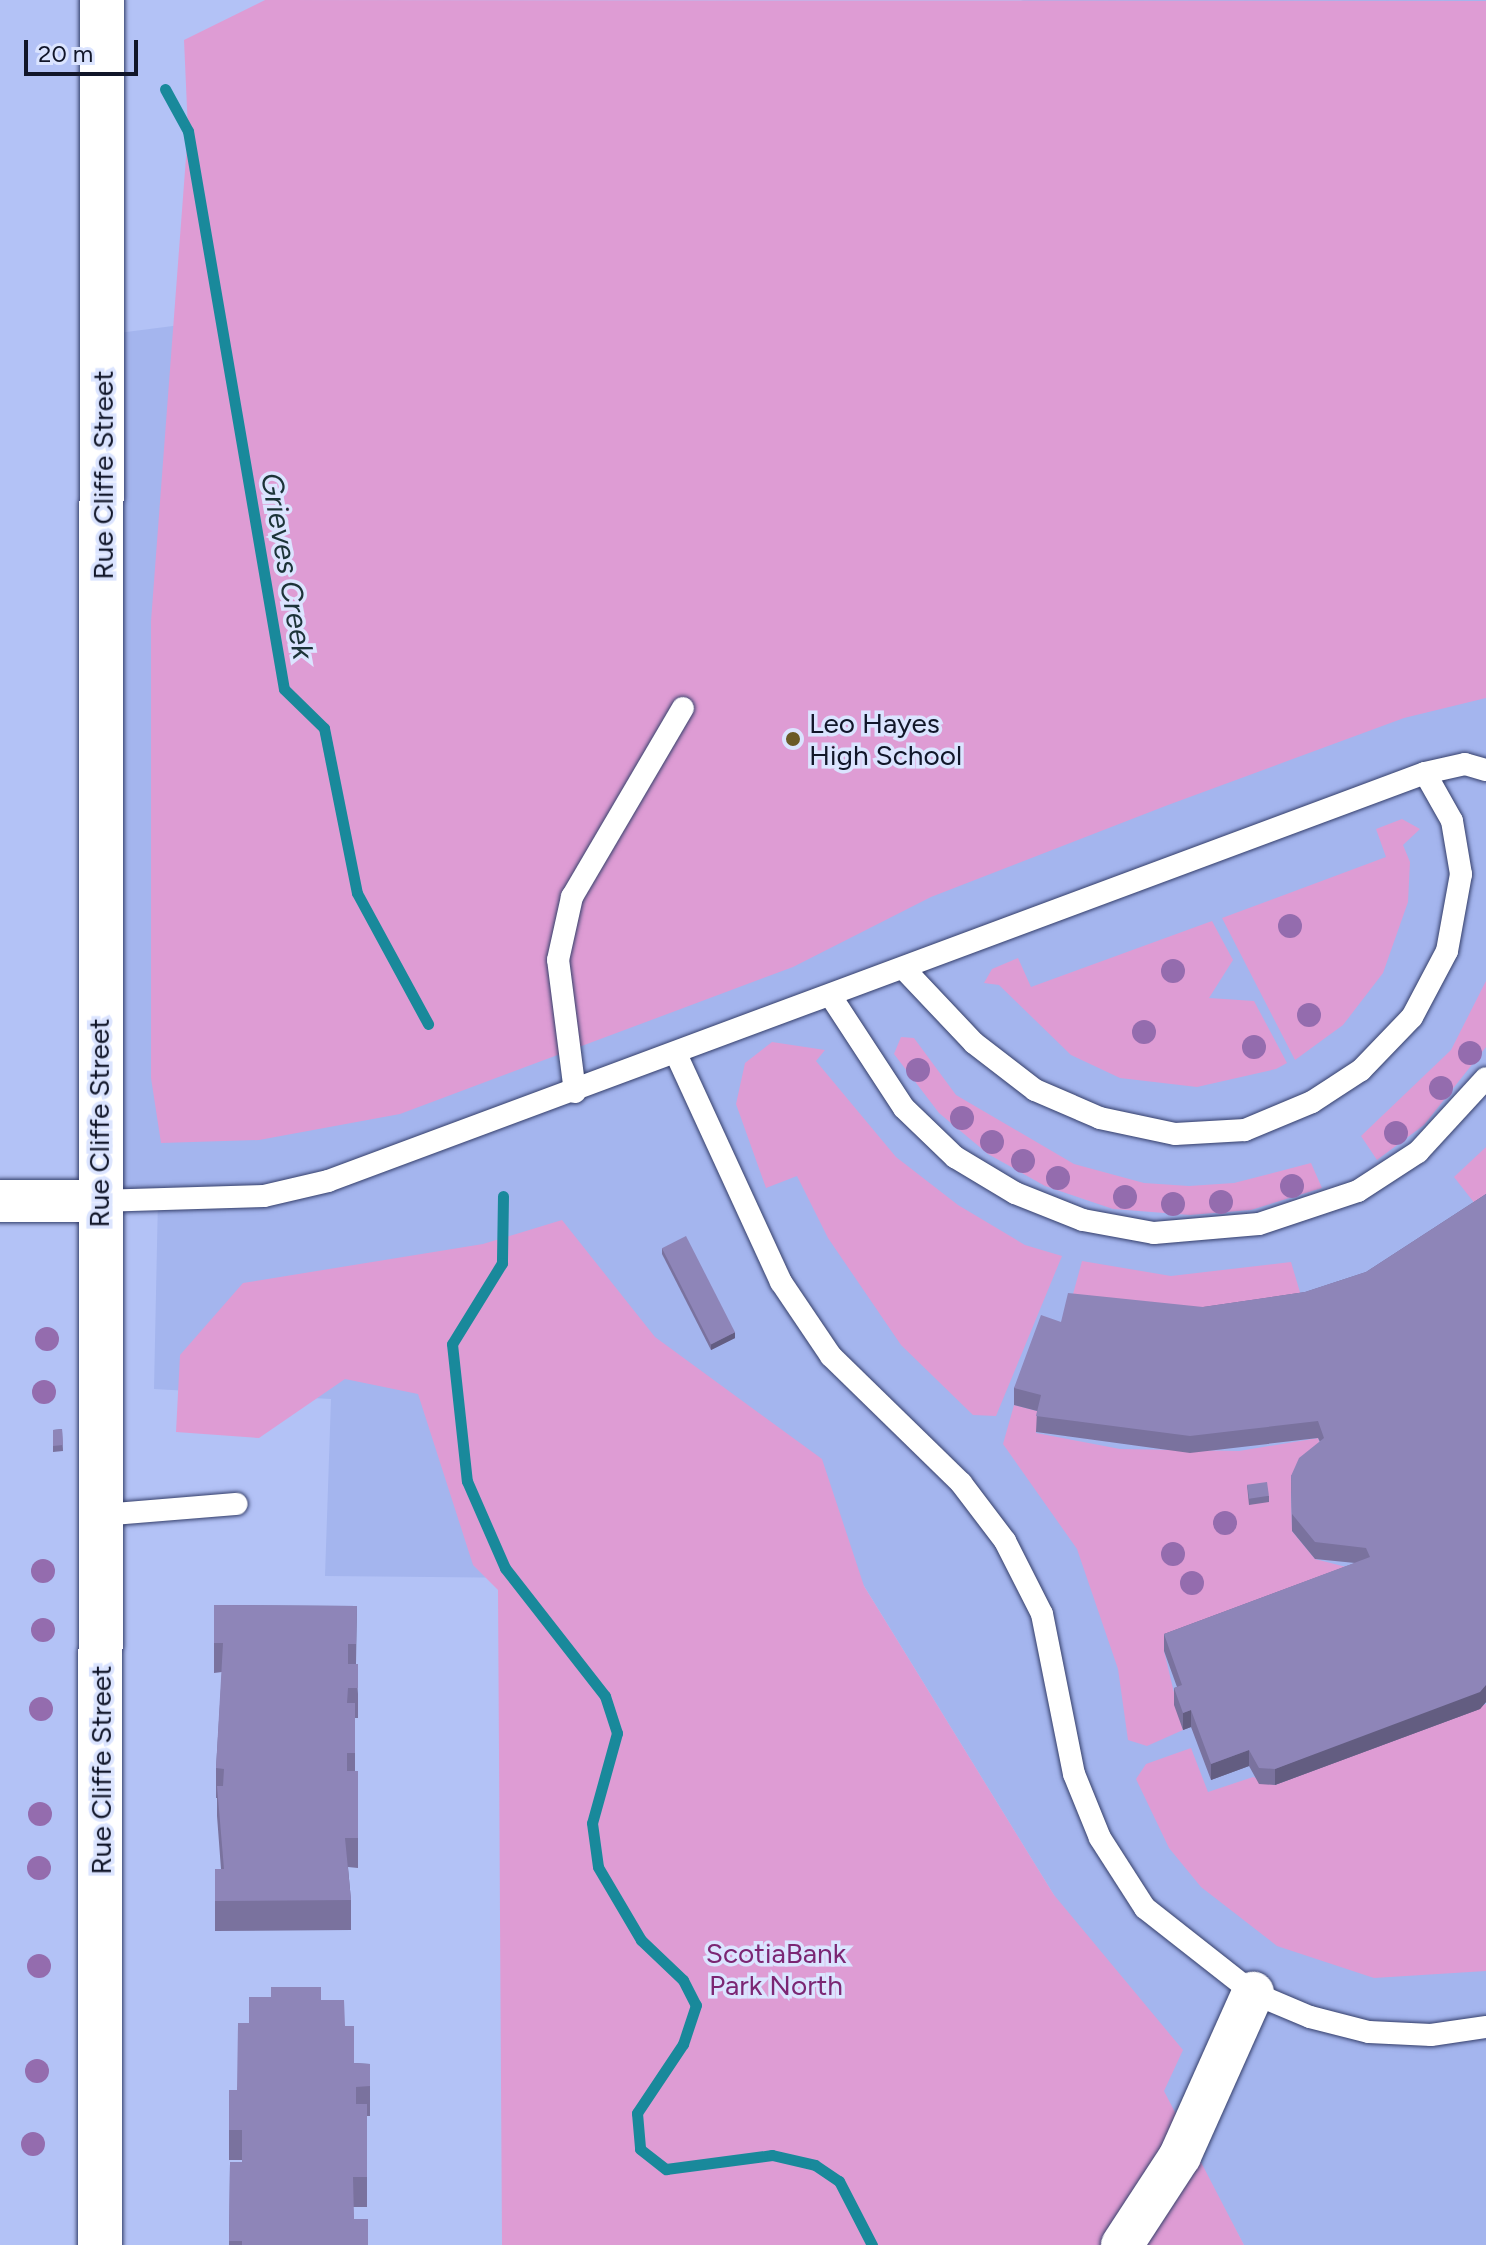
<!DOCTYPE html>
<html>
<head>
<meta charset="utf-8">
<style>
	body { margin:0 }
	#map { position:relative; width:1486px; height:2245px; overflow:hidden; background:#b3c2f6; font-family:Figtree,sans-serif }
	div>[style] { position:absolute }
	[style*='--x'] { left:calc(var(--x)*1px); top:calc(var(--y)*1px); width:calc(var(--w)*1px); rotate:calc(var(--a)*1deg) }
	.built>* { inset:0; background:#a4b5ee }
	.green>* { inset:0; background:#de9cd4 }
	.stream>* { height:11px; margin:-5.5px; padding:0 5.5px; transform-origin:5.5px; border-radius:5.5px; background:#19899b }
	.roads { filter:drop-shadow(0 0 2px #343e6a) drop-shadow(0 0 2px #343e6a) }
	.service>* { height:22px; margin:-11px; padding:0 11px; transform-origin:11px; border-radius:11px; background:#fff }
	.minor>* { height:42px; margin:-21px; padding:0 21px; transform-origin:21px; border-radius:21px; background:#fff }
	.secondary>* { height:44px; margin:-22px; padding:0 22px; transform-origin:22px; border-radius:22px; background:#fff }
	.trees>* { width:24px; height:24px; margin:-12px; border-radius:50%; background:#946cae }
	.wall>* { inset:0; background:#7a729e }
	.shaded-wall>* { inset:0; background:#635d81 }
	.building>* { inset:0; background:#8e85b8; transform-origin:0 0 }
	.dots>* { width:22px; height:22px; translate:-50% -50%; box-sizing:border-box; border:4px solid #dbe4ff; border-radius:50% }
	span { translate:-50% -50%; white-space:nowrap; text-align:center; line-height:1.15; -webkit-text-stroke:7px #dbe4ff; paint-order:stroke }
	.street-label { font-size:28px; color:#111629 }
	.poi-label { font-size:28px; color:#111629 }
	.left { translate:0 -50%; text-align:left }
	.park-label { font-size:28px; color:#7b2673 }
	.water-label { font-size:30px; color:#1c3338; font-style:italic }
	.scale { position:absolute; left:24px; top:40px; width:114px; height:36px; box-sizing:border-box; border:4px solid #111629; border-top:0; padding-left:10px; font-size:24px; line-height:28px; white-space:nowrap; color:#111629; -webkit-text-stroke:6px #dbe4ff; paint-order:stroke }
</style>
</head>
<body>
<div id="map">
	<div class="built">
		<i style="clip-path:polygon(1023px 0,1486px 0,1486px 2245px,1244px 2245px,1054px 1895px,861px 1581px,325px 1576px,331px 1399px,154px 1389px,158px 1197px,98px 1201px,103px 335px,406px 296px)"></i>
	</div>
	<div class="green">
		<i style="clip-path:polygon(265px 0,1486px 1px,1486px 698px,1404px 718px,1168px 805px,931px 897px,793px 967px,400px 1114px,259px 1140px,161px 1143px,151px 1078px,151px 621px,188px 131px,184px 40px)"></i>
		<i style="clip-path:polygon(1402px 819px,1420px 829px,1403px 845px,1410px 862px,1408px 902px,1383px 973px,1343px 1025px,1295px 1060px,1222px 918px,1386px 857px,1376px 829px)"></i>
		<i style="clip-path:polygon(1212px 921px,1233px 960px,1209px 998px,1254px 1001px,1287px 1063px,1276px 1069px,1197px 1087px,1120px 1078px,1071px 1055px,999px 985px,984px 983px,992px 969px,1018px 958px,1031px 987px)"></i>
		<i style="clip-path:polygon(1486px 981px,1486px 1047px,1424px 1125px,1377px 1160px,1361px 1136px,1451px 1050px)"></i>
		<i style="clip-path:polygon(901px 1037px,914px 1038px,956px 1095px,1074px 1164px,1144px 1183px,1189px 1186px,1234px 1183px,1311px 1163px,1322px 1188px,1251px 1210px,1190px 1215px,1113px 1209px,1045px 1186px,988px 1154px,939px 1113px,894px 1054px)"></i>
		<i style="clip-path:polygon(772px 1042px,825px 1050px,816px 1061px,896px 1157px,958px 1205px,1025px 1245px,1062px 1256px,996px 1416px,973px 1415px,901px 1345px,828px 1238px,797px 1176px,766px 1188px,736px 1104px,745px 1063px)"></i>
		<i style="clip-path:polygon(1486px 1147px,1486px 1211px,1483px 1214px,1454px 1177px)"></i>
		<i style="clip-path:polygon(562px 1220px,655px 1337px,822px 1459px,864px 1586px,1054px 1895px,1183px 2050px,1164px 2091px,1244px 2245px,502px 2245px,498px 1590px,473px 1565px,418px 1394px,345px 1379px,259px 1438px,176px 1432px,180px 1355px,243px 1283px,483px 1244px)"></i>
		<i style="clip-path:polygon(1082px 1261px,1171px 1276px,1291px 1262px,1305px 1309px,1069px 1309px)"></i>
		<i style="clip-path:polygon(1014px 1405px,1041px 1412px,1036px 1433px,1120px 1449px,1239px 1451px,1318px 1438px,1324px 1455px,1291px 1492px,1292px 1531px,1315px 1559px,1350px 1568px,1164px 1651px,1183px 1730px,1147px 1746px,1128px 1740px,1118px 1669px,1077px 1549px,1003px 1444px)"></i>
		<i style="clip-path:polygon(1486px 1704px,1486px 1971px,1374px 1978px,1277px 1946px,1201px 1887px,1169px 1848px,1136px 1779px,1146px 1764px,1191px 1748px,1208px 1792px,1253px 1777px,1275px 1785px)"></i>
	</div>
	<div class="stream">
		<i style="--x:165;--y:89;--w:48;--a:61.3"></i>
		<i style="--x:188;--y:131;--w:566;--a:80.24"></i>
		<i style="--x:284;--y:689;--w:56;--a:44.3"></i>
		<i style="--x:324;--y:728;--w:168;--a:78.7"></i>
		<i style="--x:357;--y:893;--w:149;--a:61.5"></i>
		<i style="--x:503;--y:1196;--w:67;--a:90.9"></i>
		<i style="--x:502;--y:1263;--w:95;--a:121.7"></i>
		<i style="--x:452;--y:1344;--w:138;--a:83.8"></i>
		<i style="--x:467;--y:1481;--w:95;--a:66.4"></i>
		<i style="--x:505;--y:1568;--w:162;--a:52"></i>
		<i style="--x:605;--y:1696;--w:39;--a:72"></i>
		<i style="--x:617;--y:1733;--w:93;--a:105.5"></i>
		<i style="--x:592;--y:1823;--w:44;--a:82.2"></i>
		<i style="--x:598;--y:1867;--w:85;--a:59.5"></i>
		<i style="--x:641;--y:1940;--w:58;--a:43.6"></i>
		<i style="--x:683;--y:1980;--w:28;--a:63"></i>
		<i style="--x:696;--y:2005;--w:41;--a:108.4"></i>
		<i style="--x:683;--y:2044;--w:83;--a:123.7"></i>
		<i style="--x:637;--y:2113;--w:36;--a:85"></i>
		<i style="--x:640;--y:2149;--w:33;--a:38"></i>
		<i style="--x:666;--y:2169;--w:107;--a:-7.5"></i>
		<i style="--x:772;--y:2155;--w:44;--a:13.1"></i>
		<i style="--x:815;--y:2165;--w:29;--a:34"></i>
		<i style="--x:839;--y:2181;--w:72;--a:62.7"></i>
	</div>
	<div class="roads">
		<div class="service">
			<i style="--x:1425;--y:773;--w:41;--a:-12.7"></i>
			<i style="--x:1465;--y:764;--w:22;--a:16"></i>
			<i style="--x:830;--y:995;--w:135;--a:56.8"></i>
			<i style="--x:904;--y:1108;--w:71;--a:43.9"></i>
			<i style="--x:955;--y:1157;--w:70;--a:31"></i>
			<i style="--x:1015;--y:1193;--w:73;--a:21.7"></i>
			<i style="--x:1083;--y:1220;--w:72;--a:10.4"></i>
			<i style="--x:1154;--y:1233;--w:105;--a:-4.9"></i>
			<i style="--x:1259;--y:1224;--w:104;--a:-18.4"></i>
			<i style="--x:1358;--y:1191;--w:72;--a:-33"></i>
			<i style="--x:1418;--y:1152;--w:100;--a:-47.4"></i>
			<i style="--x:677;--y:1056;--w:249;--a:65.3"></i>
			<i style="--x:781;--y:1282;--w:89;--a:56"></i>
			<i style="--x:831;--y:1356;--w:182;--a:44.3"></i>
			<i style="--x:961;--y:1483;--w:73;--a:52.8"></i>
			<i style="--x:1005;--y:1541;--w:82;--a:63.1"></i>
			<i style="--x:1042;--y:1614;--w:163;--a:78.7"></i>
			<i style="--x:1074;--y:1774;--w:69;--a:67.9"></i>
			<i style="--x:1100;--y:1838;--w:83;--a:57.3"></i>
			<i style="--x:1145;--y:1908;--w:137;--a:38.2"></i>
			<i style="--x:1253;--y:1993;--w:62;--a:22.8"></i>
			<i style="--x:1310;--y:2017;--w:61;--a:14.3"></i>
			<i style="--x:1369;--y:2032;--w:62;--a:2.8"></i>
			<i style="--x:1431;--y:2035;--w:56;--a:-8.3"></i>
			<i style="--x:575;--y:1092;--w:133;--a:-97.3"></i>
			<i style="--x:558;--y:960;--w:65;--a:-77.5"></i>
			<i style="--x:572;--y:897;--w:219;--a:-59.6"></i>
			<i style="--x:98;--y:1201;--w:166;--a:-1.7"></i>
			<i style="--x:264;--y:1196;--w:66;--a:-13.2"></i>
			<i style="--x:328;--y:1181;--w:1170;--a:-20.4"></i>
			<i style="--x:1425;--y:773;--w:55;--a:60.6"></i>
			<i style="--x:1452;--y:821;--w:54;--a:80.4"></i>
			<i style="--x:1461;--y:874;--w:78;--a:100.3"></i>
			<i style="--x:1447;--y:951;--w:75;--a:117.9"></i>
			<i style="--x:1412;--y:1017;--w:74;--a:133.9"></i>
			<i style="--x:1361;--y:1070;--w:59;--a:146.9"></i>
			<i style="--x:1312;--y:1102;--w:73;--a:157.3"></i>
			<i style="--x:1245;--y:1130;--w:70;--a:176.7"></i>
			<i style="--x:1175;--y:1134;--w:77;--a:-168"></i>
			<i style="--x:1100;--y:1118;--w:71;--a:-156.7"></i>
			<i style="--x:1035;--y:1090;--w:77;--a:-142.4"></i>
			<i style="--x:974;--y:1043;--w:103;--a:-133.4"></i>
			<i style="--x:102;--y:1515;--w:135;--a:-4.7"></i>
		</div>
		<div class="minor">
			<i style="--x:0;--y:1201;--w:98;--a:0"></i>
			<i style="--x:1122;--y:2245;--w:106;--a:-56.9"></i>
			<i style="--x:1180;--y:2156;--w:179;--a:-65.9"></i>
		</div>
		<div class="secondary">
			<i style="--x:100;--y:2245;--w:2245;--a:-89.95"></i>
		</div>
	</div>
	<div class="trees">
		<i style="left:1290px;top:926px"></i>
		<i style="left:1173px;top:971px"></i>
		<i style="left:1309px;top:1015px"></i>
		<i style="left:1144px;top:1032px"></i>
		<i style="left:1254px;top:1047px"></i>
		<i style="left:1470px;top:1053px"></i>
		<i style="left:918px;top:1070px"></i>
		<i style="left:1441px;top:1088px"></i>
		<i style="left:962px;top:1118px"></i>
		<i style="left:1396px;top:1133px"></i>
		<i style="left:992px;top:1142px"></i>
		<i style="left:1023px;top:1161px"></i>
		<i style="left:1058px;top:1178px"></i>
		<i style="left:1292px;top:1186px"></i>
		<i style="left:1125px;top:1197px"></i>
		<i style="left:1221px;top:1202px"></i>
		<i style="left:1173px;top:1204px"></i>
		<i style="left:47px;top:1339px"></i>
		<i style="left:44px;top:1392px"></i>
		<i style="left:1225px;top:1523px"></i>
		<i style="left:1173px;top:1554px"></i>
		<i style="left:43px;top:1571px"></i>
		<i style="left:1192px;top:1583px"></i>
		<i style="left:43px;top:1630px"></i>
		<i style="left:41px;top:1709px"></i>
		<i style="left:40px;top:1814px"></i>
		<i style="left:39px;top:1868px"></i>
		<i style="left:39px;top:1966px"></i>
		<i style="left:37px;top:2071px"></i>
		<i style="left:33px;top:2144px"></i>
	</div>
	<div class="wall">
		<i style="clip-path:polygon(1486px 1194px,1486px 1702px,1480px 1709px,1275px 1785px,1259px 1784px,1249px 1766px,1211px 1780px,1191px 1727px,1183px 1730px,1174px 1705px,1174px 1688px,1177px 1687px,1164px 1651px,1164px 1634px,1355px 1563px,1315px 1559px,1292px 1531px,1291px 1476px,1320px 1442px,1318px 1438px,1190px 1453px,1036px 1432px,1037px 1411px,1014px 1405px,1014px 1388px,1061px 1322px,1203px 1307px,1305px 1292px,1366px 1272px)"></i>
		<i style="clip-path:polygon(662px 1248px,735px 1338px,711px 1350px,662px 1254px)"></i>
		<i style="clip-path:polygon(62px 1429px,63px 1451px,53px 1452px,53px 1430px)"></i>
		<i style="clip-path:polygon(1247px 1485px,1269px 1496px,1269px 1502px,1249px 1505px)"></i>
		<i style="clip-path:polygon(214px 1605px,357px 1606px,356px 1664px,358px 1694px,358px 1718px,355px 1718px,355px 1771px,358px 1771px,358px 1868px,348px 1867px,351px 1900px,351px 1930px,215px 1931px,215px 1869px,221px 1869px,217px 1816px,217px 1798px,216px 1798px,216px 1768px,222px 1672px,214px 1673px)"></i>
		<i style="clip-path:polygon(321px 2000px,345px 2026px,354px 2063px,370px 2064px,370px 2116px,367px 2116px,367px 2207px,353px 2207px,354px 2219px,368px 2245px,229px 2245px,230px 2162px,242px 2162px,242px 2160px,229px 2160px,229px 2090px,237px 2090px)"></i>
	</div>
	<div class="shaded-wall">
		<i style="clip-path:polygon(735px 1332px,735px 1338px,711px 1350px,711px 1344px)"></i>
		<i style="clip-path:polygon(1486px 1685px,1486px 1702px,1480px 1709px,1275px 1785px,1275px 1769px)"></i>
		<i style="clip-path:polygon(1191px 1710px,1191px 1727px,1183px 1730px,1183px 1713px)"></i>
		<i style="clip-path:polygon(1249px 1750px,1249px 1766px,1211px 1780px,1211px 1764px)"></i>
	</div>
	<div class="building">
		<i style="clip-path:polygon(1486px 1194px,1486px 1685px,1480px 1692px,1275px 1769px,1259px 1768px,1249px 1750px,1211px 1764px,1191px 1710px,1183px 1713px,1174px 1688px,1182px 1685px,1164px 1634px,1370px 1557px,1366px 1548px,1315px 1542px,1292px 1514px,1291px 1476px,1299px 1458px,1324px 1438px,1318px 1421px,1190px 1436px,1036px 1416px,1041px 1395px,1014px 1388px,1041px 1315px,1061px 1322px,1068px 1293px,1203px 1307px,1305px 1292px,1366px 1272px)"></i>
		<i style="left:686px;top:1236px;width:108px;height:27px;rotate:63deg"></i>
		<i style="clip-path:polygon(62px 1429px,63px 1445px,53px 1446px,53px 1430px)"></i>
		<i style="left:1267px;top:1482px;width:14px;height:20px;rotate:82deg"></i>
		<i style="clip-path:polygon(214px 1605px,357px 1606px,356px 1644px,348px 1644px,348px 1664px,358px 1664px,358px 1688px,348px 1688px,347px 1703px,355px 1703px,355px 1753px,347px 1753px,347px 1771px,358px 1771px,358px 1838px,345px 1838px,351px 1900px,215px 1901px,215px 1869px,224px 1869px,217px 1786px,223px 1786px,224px 1769px,216px 1768px,223px 1643px,214px 1643px)"></i>
		<i style="clip-path:polygon(271px 1987px,321px 1987px,321px 2000px,344px 2000px,345px 2026px,354px 2026px,354px 2063px,370px 2064px,370px 2086px,356px 2087px,356px 2104px,367px 2104px,367px 2177px,353px 2177px,354px 2219px,368px 2219px,368px 2245px,242px 2245px,242px 2241px,229px 2241px,230px 2162px,242px 2162px,242px 2130px,229px 2130px,229px 2090px,237px 2090px,238px 2023px,249px 2023px,249px 1997px,271px 1997px)"></i>
	</div>
	<div class="dots">
		<i style="left:793px;top:739px;background:#6a5a27"></i>
	</div>
	<div class="street-label">
		<span style="left:103px;top:475px;rotate:-90deg">Rue Cliffe Street</span>
		<span style="left:99px;top:1123px;rotate:-90deg">Rue Cliffe Street</span>
		<span style="left:101px;top:1770px;rotate:-90deg">Rue Cliffe Street</span>
	</div>
	<div class="poi-label">
		<span class="left" style="left:809px;top:739px">Leo Hayes<br>High School</span>
	</div>
	<div class="park-label">
		<span style="left:776px;top:1969px">ScotiaBank<br>Park North</span>
	</div>
	<div class="water-label">
		<span style="left:287px;top:566px;rotate:80deg">Grieves Creek</span>
	</div>
	<div class="scale">20 m</div>
</div>
</body>
</html>
